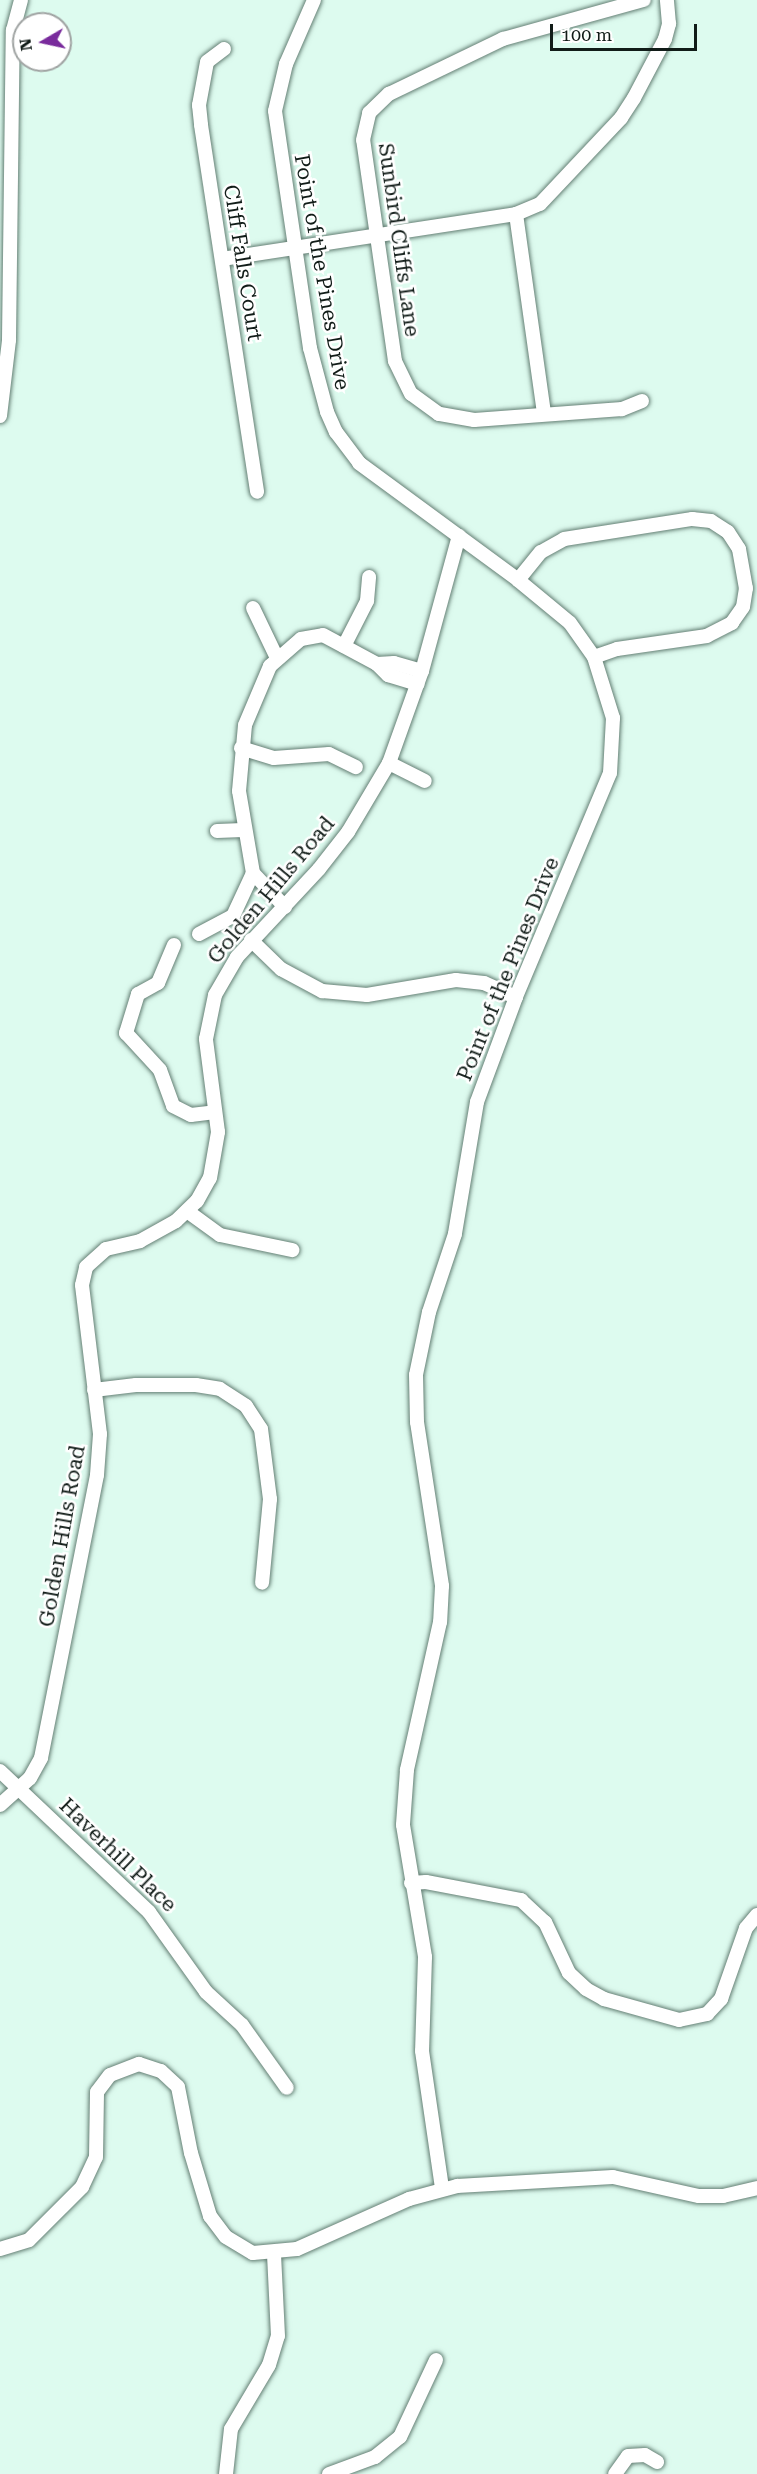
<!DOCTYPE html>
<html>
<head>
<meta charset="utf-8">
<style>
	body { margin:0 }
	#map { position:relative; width:757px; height:2474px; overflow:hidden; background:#ddfbef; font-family:"Roboto Serif",serif }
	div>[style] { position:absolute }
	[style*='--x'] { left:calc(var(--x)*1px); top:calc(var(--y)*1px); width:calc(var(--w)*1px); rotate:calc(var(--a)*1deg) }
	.roads { filter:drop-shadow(0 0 2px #647f74) drop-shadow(0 0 2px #647f74) }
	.minor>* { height:14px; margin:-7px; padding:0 7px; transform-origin:7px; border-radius:7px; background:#fff }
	span { translate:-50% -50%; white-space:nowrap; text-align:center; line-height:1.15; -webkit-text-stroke:5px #fff; paint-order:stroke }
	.street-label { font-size:21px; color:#111c18 }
	.north { position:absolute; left:12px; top:12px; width:60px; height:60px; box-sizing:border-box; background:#fff; border:2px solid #a0a4a3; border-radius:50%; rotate:261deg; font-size:16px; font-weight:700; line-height:24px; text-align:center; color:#111c18 }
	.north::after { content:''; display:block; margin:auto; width:21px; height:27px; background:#792b9c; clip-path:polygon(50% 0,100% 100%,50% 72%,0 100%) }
	.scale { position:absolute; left:550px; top:24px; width:147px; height:27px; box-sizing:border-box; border:3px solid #111c18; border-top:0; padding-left:8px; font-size:18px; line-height:21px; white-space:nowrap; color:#111c18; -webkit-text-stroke:4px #fff; paint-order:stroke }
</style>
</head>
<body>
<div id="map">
	<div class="roads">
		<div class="minor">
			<i style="--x:314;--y:0;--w:70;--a:113.6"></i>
			<i style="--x:286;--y:64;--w:48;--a:103.2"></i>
			<i style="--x:275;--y:111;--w:240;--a:81.6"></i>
			<i style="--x:310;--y:348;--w:66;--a:75.1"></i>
			<i style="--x:327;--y:412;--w:22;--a:66"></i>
			<i style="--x:336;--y:432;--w:39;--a:53"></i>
			<i style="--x:359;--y:463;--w:197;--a:36.3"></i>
			<i style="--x:518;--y:580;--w:67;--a:39.6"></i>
			<i style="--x:570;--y:623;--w:42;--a:54.8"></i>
			<i style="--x:594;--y:657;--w:64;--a:72.7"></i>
			<i style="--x:613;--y:718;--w:55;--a:93.1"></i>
			<i style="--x:610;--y:773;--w:243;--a:112.8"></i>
			<i style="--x:516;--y:997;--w:112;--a:110.4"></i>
			<i style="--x:477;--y:1102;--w:134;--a:99.5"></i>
			<i style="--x:455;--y:1234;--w:82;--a:108.4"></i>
			<i style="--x:429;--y:1312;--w:64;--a:101.7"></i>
			<i style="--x:416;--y:1375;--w:47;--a:88.8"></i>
			<i style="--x:417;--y:1422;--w:166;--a:81.3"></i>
			<i style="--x:442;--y:1586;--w:36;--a:93"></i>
			<i style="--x:440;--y:1622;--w:152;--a:102.6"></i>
			<i style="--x:407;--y:1770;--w:55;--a:94.2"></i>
			<i style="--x:403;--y:1825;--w:134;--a:80.5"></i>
			<i style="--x:425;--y:1957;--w:94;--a:91.8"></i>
			<i style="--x:422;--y:2051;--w:138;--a:81.7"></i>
			<i style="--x:224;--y:49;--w:21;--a:143"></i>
			<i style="--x:207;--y:62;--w:44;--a:100.5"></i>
			<i style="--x:199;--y:105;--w:20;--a:84"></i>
			<i style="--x:201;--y:125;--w:371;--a:81.3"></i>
			<i style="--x:516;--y:214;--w:202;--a:82"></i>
			<i style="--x:222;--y:259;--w:297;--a:-8.7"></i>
			<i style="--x:516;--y:214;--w:26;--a:-23"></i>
			<i style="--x:540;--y:204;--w:118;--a:-46.7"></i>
			<i style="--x:621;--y:118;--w:24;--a:-57"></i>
			<i style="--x:634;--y:98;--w:67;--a:-62.3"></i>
			<i style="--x:665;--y:39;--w:16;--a:-75"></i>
			<i style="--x:669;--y:24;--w:24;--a:-95"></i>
			<i style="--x:642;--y:401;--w:22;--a:158"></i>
			<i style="--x:622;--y:409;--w:148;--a:175.7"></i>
			<i style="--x:474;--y:420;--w:36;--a:-170"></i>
			<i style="--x:439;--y:414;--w:34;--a:-144"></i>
			<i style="--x:411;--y:394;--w:37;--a:-116"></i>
			<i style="--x:395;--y:361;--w:223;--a:-98.2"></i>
			<i style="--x:363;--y:140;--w:28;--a:-77"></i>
			<i style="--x:369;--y:113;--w:28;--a:-44"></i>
			<i style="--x:389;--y:94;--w:127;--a:-25.8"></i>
			<i style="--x:503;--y:39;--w:146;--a:-15.5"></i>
			<i style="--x:0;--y:416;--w:77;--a:-83.2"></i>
			<i style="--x:9;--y:340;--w:310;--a:-89.3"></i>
			<i style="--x:13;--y:30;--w:31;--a:-75"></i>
			<i style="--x:518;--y:580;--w:36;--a:-51"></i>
			<i style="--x:541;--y:552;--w:26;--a:-29"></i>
			<i style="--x:564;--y:539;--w:130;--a:-8.9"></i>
			<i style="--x:692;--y:519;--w:19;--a:6"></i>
			<i style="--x:711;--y:521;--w:20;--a:33"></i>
			<i style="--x:728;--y:532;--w:20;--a:57"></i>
			<i style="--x:739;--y:549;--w:40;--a:80"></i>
			<i style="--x:746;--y:588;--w:19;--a:99"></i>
			<i style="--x:743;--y:607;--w:19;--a:125"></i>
			<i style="--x:732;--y:623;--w:28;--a:153"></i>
			<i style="--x:707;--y:636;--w:91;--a:171.8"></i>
			<i style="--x:617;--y:649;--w:24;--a:161"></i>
			<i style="--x:253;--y:608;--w:53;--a:64.4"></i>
			<i style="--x:344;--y:646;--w:51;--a:-62.9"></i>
			<i style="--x:367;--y:601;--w:24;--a:-85"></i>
			<i style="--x:377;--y:664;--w:17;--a:-3"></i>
			<i style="--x:394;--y:663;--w:29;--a:16"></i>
			<i style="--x:241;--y:748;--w:34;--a:17"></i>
			<i style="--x:274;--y:758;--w:55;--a:-4.2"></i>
			<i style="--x:329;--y:754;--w:30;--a:26"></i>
			<i style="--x:389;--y:763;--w:40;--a:26.6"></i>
			<i style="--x:217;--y:831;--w:26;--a:-2"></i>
			<i style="--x:285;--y:907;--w:47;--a:-133.3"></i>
			<i style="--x:253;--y:873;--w:83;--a:-99.7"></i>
			<i style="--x:239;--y:791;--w:66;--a:-84.8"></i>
			<i style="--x:245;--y:725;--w:64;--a:-67"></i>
			<i style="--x:270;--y:666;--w:41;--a:-41.1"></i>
			<i style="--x:301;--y:639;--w:22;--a:-10"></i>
			<i style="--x:323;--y:635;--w:61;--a:28.2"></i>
			<i style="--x:377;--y:664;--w:16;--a:45"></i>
			<i style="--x:388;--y:675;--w:31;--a:17"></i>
			<i style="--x:199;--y:934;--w:38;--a:-28"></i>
			<i style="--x:233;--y:916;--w:47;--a:-65.1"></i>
			<i style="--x:251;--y:940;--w:42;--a:44"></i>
			<i style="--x:281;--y:969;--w:47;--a:28.2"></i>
			<i style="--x:322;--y:991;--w:45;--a:5.1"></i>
			<i style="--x:367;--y:995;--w:90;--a:-9.6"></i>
			<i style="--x:456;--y:980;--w:28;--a:6"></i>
			<i style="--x:484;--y:983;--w:35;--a:24"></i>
			<i style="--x:174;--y:945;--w:41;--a:112.8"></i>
			<i style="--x:158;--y:983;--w:23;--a:151"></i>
			<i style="--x:138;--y:994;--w:41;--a:107.1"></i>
			<i style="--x:126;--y:1033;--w:50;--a:47.4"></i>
			<i style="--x:160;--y:1070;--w:38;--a:70"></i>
			<i style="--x:173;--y:1106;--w:20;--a:27"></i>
			<i style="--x:191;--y:1115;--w:24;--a:-7"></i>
			<i style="--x:187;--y:1211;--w:41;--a:36"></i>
			<i style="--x:220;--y:1235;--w:74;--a:11.8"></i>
			<i style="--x:94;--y:1390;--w:42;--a:-6.8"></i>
			<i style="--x:136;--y:1385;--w:60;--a:0"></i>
			<i style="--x:196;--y:1385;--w:24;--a:9"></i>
			<i style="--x:220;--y:1389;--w:31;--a:33"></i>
			<i style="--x:246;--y:1406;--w:27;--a:57"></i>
			<i style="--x:261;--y:1429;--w:71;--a:82.7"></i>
			<i style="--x:270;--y:1499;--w:84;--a:95.4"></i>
			<i style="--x:0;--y:1771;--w:205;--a:43.4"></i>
			<i style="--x:149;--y:1912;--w:98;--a:54.5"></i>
			<i style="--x:206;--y:1992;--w:49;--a:42.5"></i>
			<i style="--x:242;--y:2025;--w:77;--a:54.5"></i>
			<i style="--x:0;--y:1805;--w:40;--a:-42"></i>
			<i style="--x:30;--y:1778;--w:23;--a:-61"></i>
			<i style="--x:41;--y:1758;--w:288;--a:-78.8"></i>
			<i style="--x:97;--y:1475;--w:41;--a:-85.8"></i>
			<i style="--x:100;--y:1434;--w:150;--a:-96.9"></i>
			<i style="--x:82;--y:1285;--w:18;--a:-77"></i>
			<i style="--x:86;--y:1267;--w:27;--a:-42"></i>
			<i style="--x:106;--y:1249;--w:35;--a:-13"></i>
			<i style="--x:140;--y:1241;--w:41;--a:-29.1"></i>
			<i style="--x:176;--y:1221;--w:29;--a:-44"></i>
			<i style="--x:197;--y:1201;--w:26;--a:-61"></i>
			<i style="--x:210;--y:1178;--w:47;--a:-80.1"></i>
			<i style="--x:218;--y:1132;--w:94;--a:-97.4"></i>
			<i style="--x:206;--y:1039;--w:45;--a:-78.4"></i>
			<i style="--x:215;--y:995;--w:44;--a:-59.9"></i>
			<i style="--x:237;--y:957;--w:120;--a:-47"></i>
			<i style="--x:319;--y:869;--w:47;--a:-51.9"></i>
			<i style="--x:348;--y:832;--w:80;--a:-59.3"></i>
			<i style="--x:389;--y:763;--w:98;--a:-70.3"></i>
			<i style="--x:422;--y:671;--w:140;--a:-74.7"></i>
			<i style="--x:411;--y:1883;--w:15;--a:-4"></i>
			<i style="--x:426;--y:1882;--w:97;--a:10.7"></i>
			<i style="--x:521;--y:1900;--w:33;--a:43"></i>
			<i style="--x:545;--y:1922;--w:56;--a:64.8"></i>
			<i style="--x:569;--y:1973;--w:23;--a:43"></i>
			<i style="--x:586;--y:1989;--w:21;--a:29"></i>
			<i style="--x:604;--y:1999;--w:78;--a:15.6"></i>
			<i style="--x:679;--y:2020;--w:29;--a:-12"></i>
			<i style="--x:707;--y:2014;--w:21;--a:-47"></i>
			<i style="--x:721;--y:1999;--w:75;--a:-70.6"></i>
			<i style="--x:746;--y:1928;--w:17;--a:-50"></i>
			<i style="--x:0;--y:2249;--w:30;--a:-17"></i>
			<i style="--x:29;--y:2240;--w:75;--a:-45"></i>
			<i style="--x:82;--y:2187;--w:33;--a:-65"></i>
			<i style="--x:96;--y:2157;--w:65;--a:-89.1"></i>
			<i style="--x:97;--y:2092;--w:21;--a:-53"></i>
			<i style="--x:110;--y:2075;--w:31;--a:-21"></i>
			<i style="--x:139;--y:2064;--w:23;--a:18"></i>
			<i style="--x:161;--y:2071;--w:23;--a:43"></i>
			<i style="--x:178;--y:2087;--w:67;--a:78.9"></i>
			<i style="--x:191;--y:2153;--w:66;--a:73.2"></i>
			<i style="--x:210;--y:2216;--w:26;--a:53"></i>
			<i style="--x:226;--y:2237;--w:31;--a:31"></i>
			<i style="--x:253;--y:2253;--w:44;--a:-5.2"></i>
			<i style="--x:297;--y:2249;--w:123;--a:-24.1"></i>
			<i style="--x:409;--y:2199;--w:50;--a:-15.2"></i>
			<i style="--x:457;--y:2186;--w:156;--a:-3.3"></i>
			<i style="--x:613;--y:2177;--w:88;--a:12.5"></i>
			<i style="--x:699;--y:2196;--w:24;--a:0"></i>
			<i style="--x:723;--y:2196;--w:35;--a:-13"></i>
			<i style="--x:226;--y:2474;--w:45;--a:-83.7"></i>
			<i style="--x:231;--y:2429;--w:74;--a:-59.3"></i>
			<i style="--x:269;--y:2365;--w:30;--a:-73"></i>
			<i style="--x:278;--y:2336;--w:82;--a:-92.8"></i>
			<i style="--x:329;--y:2474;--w:49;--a:-20.3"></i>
			<i style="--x:375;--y:2457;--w:32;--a:-39"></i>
			<i style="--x:400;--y:2437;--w:85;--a:-64.9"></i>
			<i style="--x:615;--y:2474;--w:22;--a:-54"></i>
			<i style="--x:628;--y:2456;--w:17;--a:-3"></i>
			<i style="--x:645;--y:2455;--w:14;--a:30"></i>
		</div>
	</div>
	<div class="street-label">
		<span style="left:399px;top:240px;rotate:82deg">Sunbird Cliffs Lane</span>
		<span style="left:243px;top:263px;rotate:81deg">Cliff Falls Court</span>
		<span style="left:322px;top:272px;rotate:80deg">Point of the Pines Drive</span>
		<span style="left:271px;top:890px;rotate:-50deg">Golden Hills Road</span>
		<span style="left:508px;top:969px;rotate:-68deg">Point of the Pines Drive</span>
		<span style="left:62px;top:1536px;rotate:-80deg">Golden Hills Road</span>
		<span style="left:118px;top:1855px;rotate:44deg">Haverhill Place</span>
	</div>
	<div class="north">N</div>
	<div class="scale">100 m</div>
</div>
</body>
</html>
